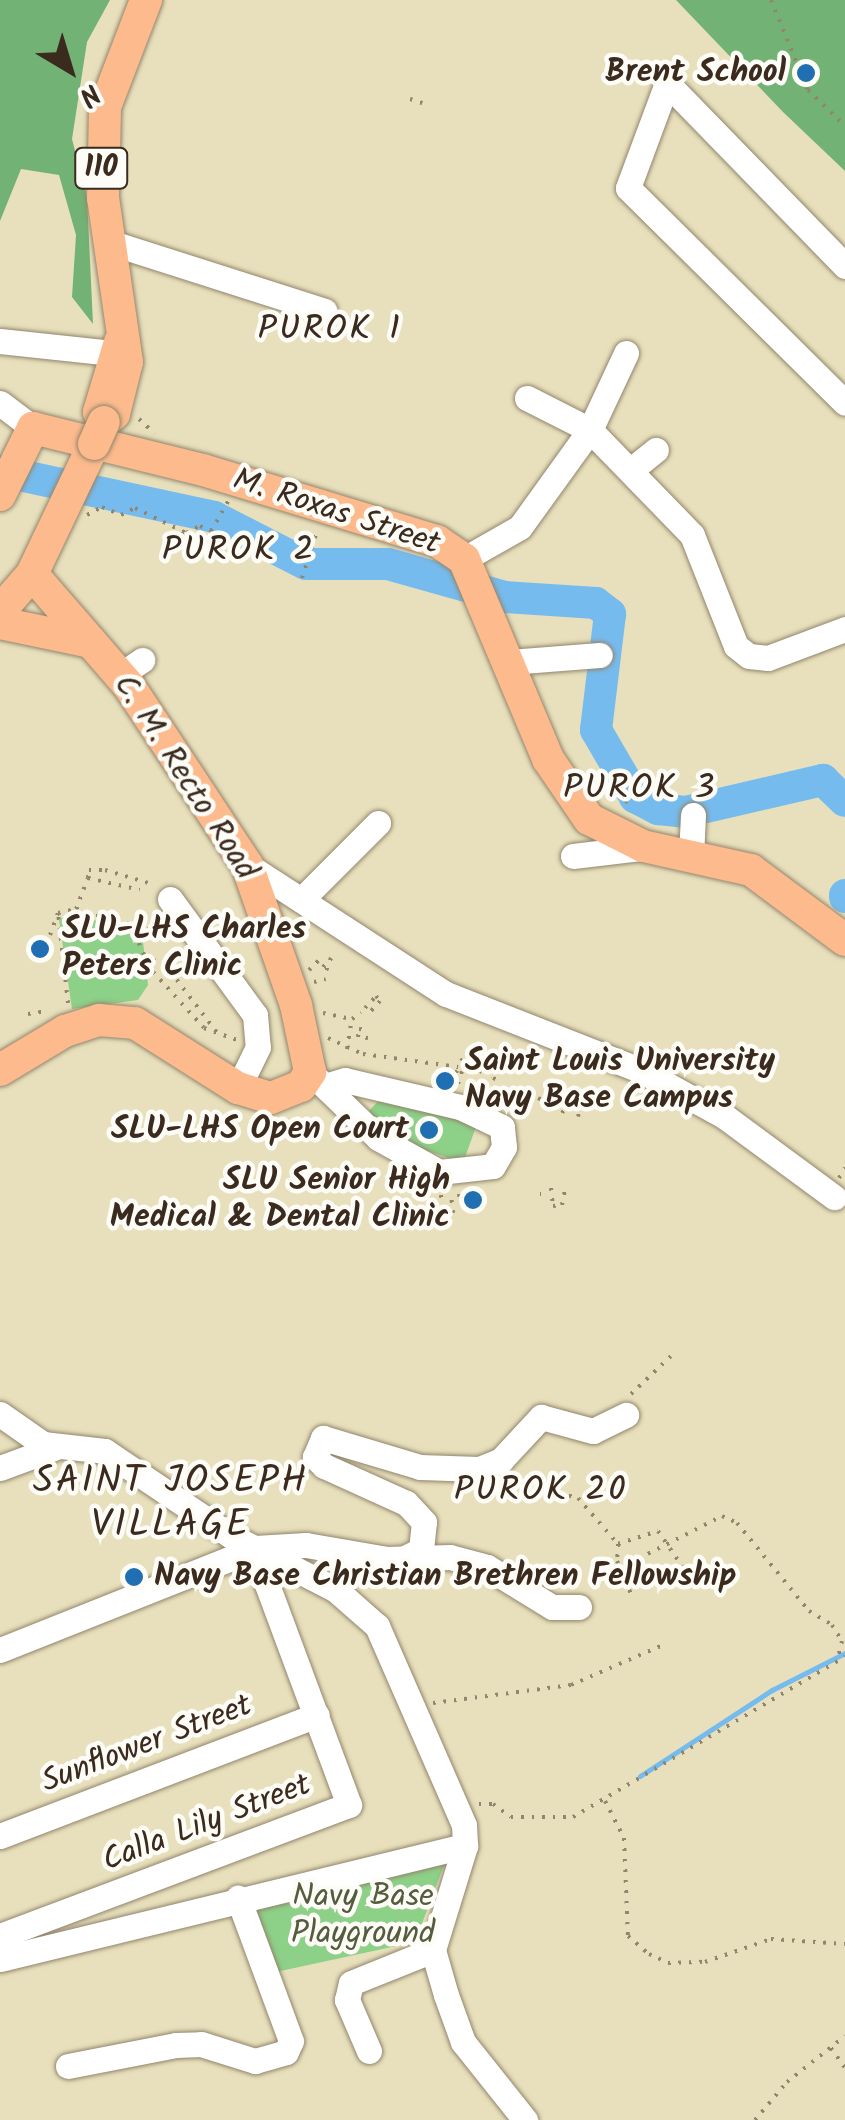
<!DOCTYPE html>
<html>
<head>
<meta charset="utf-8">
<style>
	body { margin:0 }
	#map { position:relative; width:845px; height:2120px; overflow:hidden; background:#e8e0bc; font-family:Kalam,sans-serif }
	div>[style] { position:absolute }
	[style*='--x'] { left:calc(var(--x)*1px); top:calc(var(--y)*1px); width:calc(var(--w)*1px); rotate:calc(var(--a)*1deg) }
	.green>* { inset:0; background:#8dd088 }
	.forest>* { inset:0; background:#72b274 }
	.stream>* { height:5px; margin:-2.5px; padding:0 2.5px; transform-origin:2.5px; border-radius:2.5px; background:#76bbed }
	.river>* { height:32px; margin:-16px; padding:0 16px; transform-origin:16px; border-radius:16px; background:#76bbed }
	.path>* { height:4px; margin-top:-2px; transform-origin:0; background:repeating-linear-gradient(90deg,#92856d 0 2.5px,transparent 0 10.5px) }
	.roads { filter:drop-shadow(0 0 2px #92856d) drop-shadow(0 0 2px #92856d) }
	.minor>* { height:25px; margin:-12.5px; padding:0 12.5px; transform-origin:12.5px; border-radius:12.5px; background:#fff }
	.major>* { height:32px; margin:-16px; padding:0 16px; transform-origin:16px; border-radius:16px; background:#fcba8d }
	.bridges { filter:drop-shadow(0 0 2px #92856d) drop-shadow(0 0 2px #92856d) }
	.major-bridge>* { height:32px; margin:-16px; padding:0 16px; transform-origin:16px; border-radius:16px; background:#fcba8d }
	.dots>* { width:28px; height:28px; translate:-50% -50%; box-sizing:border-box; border:5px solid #fdfcf7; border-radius:50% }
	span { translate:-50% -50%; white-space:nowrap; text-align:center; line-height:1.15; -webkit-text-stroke:9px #fdfcf7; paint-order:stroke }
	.shield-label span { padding:2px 8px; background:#fdfcf7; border:2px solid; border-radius:8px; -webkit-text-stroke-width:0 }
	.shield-label { font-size:30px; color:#3b2a1e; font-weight:700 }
	.poi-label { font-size:32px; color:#3b2a1e; font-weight:700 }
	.right { translate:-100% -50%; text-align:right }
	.left { translate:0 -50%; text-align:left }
	.street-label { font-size:32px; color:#3b2a1e }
	.park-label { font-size:32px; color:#545c3e }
	.neighbourhood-label { font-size:35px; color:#3b2a1e; letter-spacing:2.5px }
	.quarter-label { font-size:38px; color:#3b2a1e; letter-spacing:2.5px }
	.north { position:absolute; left:20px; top:20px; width:100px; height:100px; -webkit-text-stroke:8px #fdfcf7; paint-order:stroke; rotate:142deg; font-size:28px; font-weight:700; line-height:40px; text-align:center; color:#3b2a1e }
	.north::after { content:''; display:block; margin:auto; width:35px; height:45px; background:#3b2a1e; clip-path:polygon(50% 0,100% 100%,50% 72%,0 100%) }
</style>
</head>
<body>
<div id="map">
	<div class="green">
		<i style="clip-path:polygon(75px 914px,131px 932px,133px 943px,143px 942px,148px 985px,138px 1000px,72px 1009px,59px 919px)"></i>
		<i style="clip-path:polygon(381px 1098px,477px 1124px,463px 1163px,382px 1135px,369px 1111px)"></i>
		<i style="clip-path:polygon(446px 1860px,415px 1942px,262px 1975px,245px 1905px)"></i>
	</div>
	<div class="forest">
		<i style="clip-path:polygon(0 0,110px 0,87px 42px,72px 139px,87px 197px,93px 324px,72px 297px,76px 235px,59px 175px,21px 169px,0 221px)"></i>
		<i style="clip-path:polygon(676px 0,845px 0,845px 171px,783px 112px)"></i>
	</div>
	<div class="stream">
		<i style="--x:640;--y:1776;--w:158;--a:-33.1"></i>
		<i style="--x:772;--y:1690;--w:82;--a:-26.9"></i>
	</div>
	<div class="river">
		<i style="--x:0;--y:471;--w:219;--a:12.1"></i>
		<i style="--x:214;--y:517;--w:103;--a:27.1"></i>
		<i style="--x:306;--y:564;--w:82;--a:0"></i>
		<i style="--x:388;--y:564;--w:122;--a:15.8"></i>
		<i style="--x:505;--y:597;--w:91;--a:3.8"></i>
		<i style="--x:596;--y:603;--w:18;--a:38"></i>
		<i style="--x:610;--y:614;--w:117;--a:96.9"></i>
		<i style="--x:596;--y:730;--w:78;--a:59.8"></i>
		<i style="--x:635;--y:797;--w:26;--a:28"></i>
		<i style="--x:658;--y:809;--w:27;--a:6"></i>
		<i style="--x:685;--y:812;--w:142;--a:-13.1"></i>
		<i style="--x:823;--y:780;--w:30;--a:44"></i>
		<i style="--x:845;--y:895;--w:2;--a:90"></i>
	</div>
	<div class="path">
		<i style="--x:771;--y:0;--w:97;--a:67.7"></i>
		<i style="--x:808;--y:90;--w:52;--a:44.2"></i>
		<i style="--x:410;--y:99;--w:13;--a:18"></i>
		<i style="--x:139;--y:419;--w:21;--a:43"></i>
		<i style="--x:87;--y:515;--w:17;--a:-28"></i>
		<i style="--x:102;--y:507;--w:21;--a:23"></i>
		<i style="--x:121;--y:515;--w:16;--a:-27"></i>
		<i style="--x:135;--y:508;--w:57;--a:26.1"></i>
		<i style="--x:186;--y:533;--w:16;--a:-27"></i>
		<i style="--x:200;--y:526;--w:12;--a:24"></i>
		<i style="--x:211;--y:531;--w:34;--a:-60"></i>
		<i style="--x:302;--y:578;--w:49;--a:-72.3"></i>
		<i style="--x:625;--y:803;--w:23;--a:-47"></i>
		<i style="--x:88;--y:878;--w:8;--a:-83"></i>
		<i style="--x:89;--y:870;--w:16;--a:0"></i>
		<i style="--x:105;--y:870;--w:52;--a:16.7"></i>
		<i style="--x:76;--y:909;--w:33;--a:-69"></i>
		<i style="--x:88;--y:878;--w:53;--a:13"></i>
		<i style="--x:50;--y:935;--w:23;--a:-70"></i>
		<i style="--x:142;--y:939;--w:25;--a:-56"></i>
		<i style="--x:153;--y:960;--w:11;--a:15"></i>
		<i style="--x:164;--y:963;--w:89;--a:52.7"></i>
		<i style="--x:146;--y:964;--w:86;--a:47.8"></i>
		<i style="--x:204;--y:1028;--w:37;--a:20"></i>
		<i style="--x:323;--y:967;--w:12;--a:-48"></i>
		<i style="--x:331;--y:958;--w:14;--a:111"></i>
		<i style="--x:309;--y:970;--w:17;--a:-45"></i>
		<i style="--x:314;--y:982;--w:12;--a:-14"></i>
		<i style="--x:68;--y:1003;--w:91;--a:-96.3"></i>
		<i style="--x:58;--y:913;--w:18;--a:-13"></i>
		<i style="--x:76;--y:909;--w:56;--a:15.5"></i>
		<i style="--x:130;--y:924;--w:53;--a:65.4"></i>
		<i style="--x:365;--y:1008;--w:16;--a:-47"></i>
		<i style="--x:376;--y:996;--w:6;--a:51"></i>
		<i style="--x:380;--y:1001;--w:15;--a:132"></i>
		<i style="--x:323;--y:1013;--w:30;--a:12"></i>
		<i style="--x:352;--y:1019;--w:11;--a:-34"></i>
		<i style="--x:28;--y:1014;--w:19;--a:-9"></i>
		<i style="--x:328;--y:1038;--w:38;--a:25"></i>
		<i style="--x:363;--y:1054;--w:96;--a:7.8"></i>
		<i style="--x:368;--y:1038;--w:10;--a:-174"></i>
		<i style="--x:358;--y:1037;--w:8;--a:-83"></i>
		<i style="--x:359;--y:1029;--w:10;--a:6"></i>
		<i style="--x:347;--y:1049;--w:30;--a:-81"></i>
		<i style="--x:461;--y:1061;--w:13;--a:-45"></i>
		<i style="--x:470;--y:1052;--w:12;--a:110"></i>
		<i style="--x:497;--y:1068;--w:11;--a:112"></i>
		<i style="--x:493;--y:1078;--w:8;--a:23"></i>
		<i style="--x:479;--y:1073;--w:18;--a:-68"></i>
		<i style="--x:486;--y:1056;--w:11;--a:27"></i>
		<i style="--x:496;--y:1061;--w:18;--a:112"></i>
		<i style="--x:453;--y:1083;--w:14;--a:-73"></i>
		<i style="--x:458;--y:1084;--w:14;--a:-73"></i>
		<i style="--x:538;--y:1098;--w:9;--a:27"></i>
		<i style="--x:546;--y:1102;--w:10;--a:-66"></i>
		<i style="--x:562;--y:1113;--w:19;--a:-58"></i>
		<i style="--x:572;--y:1097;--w:11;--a:38"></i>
		<i style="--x:581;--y:1104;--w:13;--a:103"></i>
		<i style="--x:839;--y:1178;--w:12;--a:-59"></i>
		<i style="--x:551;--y:1188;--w:18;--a:84"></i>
		<i style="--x:553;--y:1206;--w:9;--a:-6"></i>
		<i style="--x:562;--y:1205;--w:15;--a:-79"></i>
		<i style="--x:459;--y:1194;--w:10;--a:84"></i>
		<i style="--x:540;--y:1194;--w:1;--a:0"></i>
		<i style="--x:441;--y:1195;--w:19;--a:84"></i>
		<i style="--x:443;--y:1214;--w:10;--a:-6"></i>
		<i style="--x:453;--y:1213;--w:18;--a:-96"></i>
		<i style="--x:631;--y:1394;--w:57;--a:-43.6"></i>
		<i style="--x:508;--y:1480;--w:72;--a:14.4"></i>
		<i style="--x:578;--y:1498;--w:61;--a:49"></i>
		<i style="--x:618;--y:1544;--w:42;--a:-18"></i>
		<i style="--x:658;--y:1531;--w:69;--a:55.6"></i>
		<i style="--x:618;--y:1544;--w:17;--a:93"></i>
		<i style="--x:617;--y:1561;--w:39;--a:67"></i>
		<i style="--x:620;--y:1568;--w:114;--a:-27"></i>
		<i style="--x:722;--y:1516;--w:17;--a:25"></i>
		<i style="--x:737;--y:1523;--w:114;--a:50.7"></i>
		<i style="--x:809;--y:1611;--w:27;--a:31"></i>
		<i style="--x:832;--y:1625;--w:19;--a:58"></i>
		<i style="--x:842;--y:1641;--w:21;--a:104"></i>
		<i style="--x:433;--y:1703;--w:139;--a:-7.4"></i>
		<i style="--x:571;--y:1685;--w:100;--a:-23.5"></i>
		<i style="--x:605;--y:1801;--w:42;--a:62.8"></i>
		<i style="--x:624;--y:1838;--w:98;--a:87.7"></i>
		<i style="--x:628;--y:1936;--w:28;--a:41"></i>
		<i style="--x:649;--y:1954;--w:21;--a:25"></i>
		<i style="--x:668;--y:1963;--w:37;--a:-2"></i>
		<i style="--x:705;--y:1962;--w:70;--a:-19.2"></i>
		<i style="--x:771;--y:1939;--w:74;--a:3.9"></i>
		<i style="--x:479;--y:1804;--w:14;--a:0"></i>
		<i style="--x:493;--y:1804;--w:22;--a:36"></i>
		<i style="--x:511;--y:1817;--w:62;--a:0"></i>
		<i style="--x:573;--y:1817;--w:316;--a:-30.5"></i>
		<i style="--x:831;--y:2048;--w:24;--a:55"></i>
		<i style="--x:755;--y:2120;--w:50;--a:-49.9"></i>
		<i style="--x:787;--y:2082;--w:74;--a:-38.4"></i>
	</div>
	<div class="roads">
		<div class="minor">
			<i style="--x:115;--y:244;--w:220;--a:17.7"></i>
			<i style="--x:845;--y:266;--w:255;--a:-134.2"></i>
			<i style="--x:667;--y:83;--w:112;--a:110.4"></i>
			<i style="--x:628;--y:188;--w:305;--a:44.7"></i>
			<i style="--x:0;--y:341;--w:113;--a:6.1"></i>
			<i style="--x:527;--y:398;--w:71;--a:26.9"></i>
			<i style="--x:590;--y:430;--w:85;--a:-64.9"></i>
			<i style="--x:0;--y:403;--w:41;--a:37.1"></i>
			<i style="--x:631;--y:470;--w:32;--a:-39"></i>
			<i style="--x:464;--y:559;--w:64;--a:-29.7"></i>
			<i style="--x:520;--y:527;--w:120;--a:-54.2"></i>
			<i style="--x:590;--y:430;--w:146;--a:45.8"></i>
			<i style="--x:692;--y:535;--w:119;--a:68.4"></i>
			<i style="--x:736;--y:646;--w:16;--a:38"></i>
			<i style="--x:749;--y:656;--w:19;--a:6"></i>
			<i style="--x:768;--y:658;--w:82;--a:-20.6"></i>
			<i style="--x:509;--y:662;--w:91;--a:-4.4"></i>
			<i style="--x:120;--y:675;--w:27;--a:-34"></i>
			<i style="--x:573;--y:856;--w:76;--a:-6.8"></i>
			<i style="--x:691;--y:856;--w:41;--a:-87.2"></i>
			<i style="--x:247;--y:865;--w:237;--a:33"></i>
			<i style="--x:446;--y:994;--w:211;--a:21.4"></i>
			<i style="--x:642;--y:1071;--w:94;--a:28.8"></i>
			<i style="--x:724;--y:1116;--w:137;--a:36.4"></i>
			<i style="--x:170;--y:899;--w:144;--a:53.8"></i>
			<i style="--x:255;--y:1015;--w:32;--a:85"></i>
			<i style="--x:258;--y:1047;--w:46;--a:116"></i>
			<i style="--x:301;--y:900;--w:109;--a:-45"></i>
			<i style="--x:310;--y:1072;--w:95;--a:44.1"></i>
			<i style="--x:378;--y:1138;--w:70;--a:29.1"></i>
			<i style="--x:439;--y:1172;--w:54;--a:-6.3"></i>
			<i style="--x:493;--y:1166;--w:22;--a:-60"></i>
			<i style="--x:504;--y:1147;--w:20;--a:-96"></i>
			<i style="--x:502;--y:1127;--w:47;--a:-154.5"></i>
			<i style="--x:460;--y:1107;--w:118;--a:-166.8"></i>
			<i style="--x:345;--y:1080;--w:17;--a:163"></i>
			<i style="--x:0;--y:1414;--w:52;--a:34.9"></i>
			<i style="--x:43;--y:1444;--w:62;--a:6.4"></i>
			<i style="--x:105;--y:1451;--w:152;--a:34"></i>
			<i style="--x:231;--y:1536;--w:118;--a:27.2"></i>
			<i style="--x:336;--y:1590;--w:55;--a:41.3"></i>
			<i style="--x:377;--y:1626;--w:217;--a:66.4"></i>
			<i style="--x:464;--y:1825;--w:21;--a:87"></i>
			<i style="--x:465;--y:1846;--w:109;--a:107.1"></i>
			<i style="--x:433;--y:1950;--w:47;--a:73.9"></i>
			<i style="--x:446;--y:1995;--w:50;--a:70.1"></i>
			<i style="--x:463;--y:2042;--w:100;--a:51.5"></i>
			<i style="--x:0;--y:1468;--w:58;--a:-20.3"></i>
			<i style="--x:255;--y:1548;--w:51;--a:-3.4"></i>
			<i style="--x:306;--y:1545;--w:81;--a:9.9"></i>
			<i style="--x:386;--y:1559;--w:64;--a:-1.8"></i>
			<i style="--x:450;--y:1557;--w:38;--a:15"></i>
			<i style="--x:487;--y:1567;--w:76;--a:31.6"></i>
			<i style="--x:552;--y:1607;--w:27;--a:0"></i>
			<i style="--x:405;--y:1558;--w:18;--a:-27"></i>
			<i style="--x:421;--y:1550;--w:28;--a:-84"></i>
			<i style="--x:424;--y:1522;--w:26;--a:-133"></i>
			<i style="--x:406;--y:1503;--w:90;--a:-155.7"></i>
			<i style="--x:324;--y:1466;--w:13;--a:-135"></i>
			<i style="--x:315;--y:1457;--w:21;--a:-67"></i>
			<i style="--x:323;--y:1438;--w:101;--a:16.6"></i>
			<i style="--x:420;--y:1467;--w:59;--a:1.9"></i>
			<i style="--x:479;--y:1469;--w:24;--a:-22"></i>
			<i style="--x:501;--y:1460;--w:59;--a:-47.1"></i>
			<i style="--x:541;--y:1417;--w:54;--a:15.1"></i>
			<i style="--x:593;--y:1431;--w:37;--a:-26"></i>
			<i style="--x:0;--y:1650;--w:273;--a:-21.7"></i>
			<i style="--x:0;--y:1836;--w:339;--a:-20.9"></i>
			<i style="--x:0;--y:1936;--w:373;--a:-20.6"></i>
			<i style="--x:349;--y:1805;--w:273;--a:-110.4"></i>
			<i style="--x:0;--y:1959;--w:479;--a:-13.7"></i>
			<i style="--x:369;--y:2051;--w:56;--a:-113.3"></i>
			<i style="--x:347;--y:2000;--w:17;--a:-77"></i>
			<i style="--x:351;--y:1983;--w:88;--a:-21.9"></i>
			<i style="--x:68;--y:2066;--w:110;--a:-11"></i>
			<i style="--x:176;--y:2045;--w:25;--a:-2"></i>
			<i style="--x:201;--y:2044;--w:57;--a:17.5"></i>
			<i style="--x:255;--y:2061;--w:32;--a:-16"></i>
			<i style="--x:286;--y:2052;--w:12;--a:-66"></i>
			<i style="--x:291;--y:2041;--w:153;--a:-110.3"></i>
		</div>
		<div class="major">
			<i style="--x:120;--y:342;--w:73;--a:106.7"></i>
			<i style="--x:99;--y:412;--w:11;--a:63"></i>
			<i style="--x:104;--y:422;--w:13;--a:-39"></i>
			<i style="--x:114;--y:414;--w:54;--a:-76"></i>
			<i style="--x:127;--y:362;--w:166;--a:-98.3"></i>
			<i style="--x:103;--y:198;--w:91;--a:-88.7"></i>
			<i style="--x:105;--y:107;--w:115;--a:-69"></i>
			<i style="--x:0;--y:495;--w:75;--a:-63.8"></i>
			<i style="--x:33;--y:428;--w:175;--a:13.9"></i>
			<i style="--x:203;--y:470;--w:245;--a:16.9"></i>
			<i style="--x:437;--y:541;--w:32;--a:34"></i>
			<i style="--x:464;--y:559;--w:217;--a:67.2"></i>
			<i style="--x:548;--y:759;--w:73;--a:55.7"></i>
			<i style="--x:589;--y:819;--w:60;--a:26.6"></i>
			<i style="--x:643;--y:846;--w:111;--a:12.5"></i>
			<i style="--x:751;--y:870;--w:117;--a:36.7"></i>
			<i style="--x:0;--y:611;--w:49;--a:-49.1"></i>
			<i style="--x:32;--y:574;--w:144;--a:-64.5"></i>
			<i style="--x:0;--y:623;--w:93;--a:11.8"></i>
			<i style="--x:0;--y:1070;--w:76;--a:-31"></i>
			<i style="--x:65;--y:1031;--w:36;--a:-18"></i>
			<i style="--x:99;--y:1020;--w:36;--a:5"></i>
			<i style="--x:135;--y:1023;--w:122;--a:32.3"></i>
			<i style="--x:238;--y:1088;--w:34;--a:17"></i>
			<i style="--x:271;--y:1098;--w:32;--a:-22"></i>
			<i style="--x:301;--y:1086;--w:17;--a:-57"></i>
			<i style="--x:310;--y:1072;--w:68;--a:-101.8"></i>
			<i style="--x:296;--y:1005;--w:148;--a:-109.3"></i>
			<i style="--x:247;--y:865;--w:214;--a:-123.4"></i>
			<i style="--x:129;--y:686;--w:148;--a:-130.9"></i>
		</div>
	</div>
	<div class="bridges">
		<div class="major-bridge">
			<i style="--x:94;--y:444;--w:24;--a:-66"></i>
		</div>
	</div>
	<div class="dots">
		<i style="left:806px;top:73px;background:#1f6fb2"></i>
		<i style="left:40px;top:949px;background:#1f6fb2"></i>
		<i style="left:445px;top:1081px;background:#1f6fb2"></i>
		<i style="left:429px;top:1130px;background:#1f6fb2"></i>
		<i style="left:473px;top:1200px;background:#1f6fb2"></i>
		<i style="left:134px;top:1577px;background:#1f6fb2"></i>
	</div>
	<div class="shield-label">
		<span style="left:101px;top:168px">110</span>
	</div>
	<div class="poi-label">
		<span class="right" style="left:786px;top:73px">Brent School</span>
		<span class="left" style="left:62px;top:949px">SLU-LHS Charles<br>Peters Clinic</span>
		<span class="left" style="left:465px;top:1081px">Saint Louis University<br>Navy Base Campus</span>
		<span class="right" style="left:409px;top:1130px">SLU-LHS Open Court</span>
		<span class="right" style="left:450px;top:1200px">SLU Senior High<br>Medical &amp; Dental Clinic</span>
		<span class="left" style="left:154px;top:1577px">Navy Base Christian Brethren Fellowship</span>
	</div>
	<div class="street-label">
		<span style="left:336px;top:513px;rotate:18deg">M. Roxas Street</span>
		<span style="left:184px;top:778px;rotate:57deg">C. M. Recto Road</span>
		<span style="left:147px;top:1745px;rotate:-21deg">Sunflower Street</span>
		<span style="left:207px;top:1824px;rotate:-21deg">Calla Lily Street</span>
	</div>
	<div class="park-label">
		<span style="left:363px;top:1916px">Navy Base<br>Playground</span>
	</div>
	<div class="neighbourhood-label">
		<span style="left:330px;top:330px">PUROK 1</span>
		<span style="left:239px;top:551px">PUROK 2</span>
		<span style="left:640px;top:789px">PUROK 3</span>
		<span style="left:541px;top:1491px">PUROK 20</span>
	</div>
	<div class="quarter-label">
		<span style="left:171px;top:1505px">SAINT JOSEPH<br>VILLAGE</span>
	</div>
	<div class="north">N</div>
</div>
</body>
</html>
